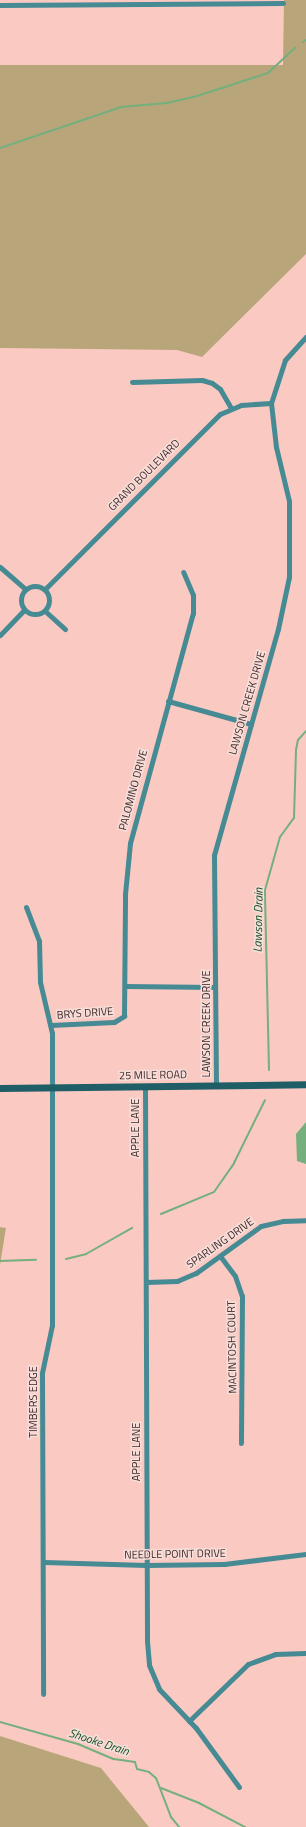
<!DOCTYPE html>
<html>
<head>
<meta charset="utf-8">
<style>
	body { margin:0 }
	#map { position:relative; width:306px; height:1827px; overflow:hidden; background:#facac2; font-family:"Titillium Web",sans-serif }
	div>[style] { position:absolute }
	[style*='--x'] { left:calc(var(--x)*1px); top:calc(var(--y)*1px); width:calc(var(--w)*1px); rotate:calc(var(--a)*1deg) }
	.green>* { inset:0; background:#b8a67a; transform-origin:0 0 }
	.water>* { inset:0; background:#74af7d }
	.stream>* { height:2px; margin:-1px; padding:0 1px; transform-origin:1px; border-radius:1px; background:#74af7d }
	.street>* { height:5px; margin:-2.5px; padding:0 2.5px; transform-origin:2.5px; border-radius:2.5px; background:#468a94 }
	.street>.ring { margin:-2.5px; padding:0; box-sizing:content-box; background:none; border:5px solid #468a94; border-radius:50% }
	.secondary>* { height:7px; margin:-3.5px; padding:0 3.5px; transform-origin:3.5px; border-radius:3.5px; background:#205e67 }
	span { translate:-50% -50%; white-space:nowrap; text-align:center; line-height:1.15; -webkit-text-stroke:3px #f7deda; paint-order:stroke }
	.street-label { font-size:11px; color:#402926 }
	.water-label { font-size:12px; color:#115324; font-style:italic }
</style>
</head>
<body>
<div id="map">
	<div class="green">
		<i style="clip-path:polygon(284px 0,306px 0,306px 254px,202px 357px,177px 350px,0 348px,0 65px,283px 65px)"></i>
		<i style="left:0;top:1227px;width:6px;height:147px;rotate:9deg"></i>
		<i style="clip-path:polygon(0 1736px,101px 1768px,149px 1827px,0 1827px)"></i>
	</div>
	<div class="water">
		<i style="clip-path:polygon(306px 1122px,306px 1164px,297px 1161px,296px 1134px)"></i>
	</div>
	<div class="stream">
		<i style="--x:303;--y:42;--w:4;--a:-34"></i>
		<i style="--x:0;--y:148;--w:128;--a:-18.7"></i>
		<i style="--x:121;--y:107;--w:46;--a:-5"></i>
		<i style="--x:167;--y:103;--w:28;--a:-13"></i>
		<i style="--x:194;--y:97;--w:78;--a:-18"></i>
		<i style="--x:268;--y:73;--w:37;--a:-43"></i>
		<i style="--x:269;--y:1070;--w:180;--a:-91.3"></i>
		<i style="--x:265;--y:890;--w:55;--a:-74.2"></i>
		<i style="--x:280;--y:837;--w:24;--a:-54"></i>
		<i style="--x:294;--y:818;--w:68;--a:-88.3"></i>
		<i style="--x:296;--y:750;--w:10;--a:-79"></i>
		<i style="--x:298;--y:740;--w:12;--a:-48"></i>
		<i style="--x:161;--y:1214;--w:57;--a:-22.5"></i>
		<i style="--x:214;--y:1192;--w:35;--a:-55"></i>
		<i style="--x:234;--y:1163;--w:70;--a:-63.8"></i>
		<i style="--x:66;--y:1259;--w:21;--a:-14"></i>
		<i style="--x:86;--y:1254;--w:53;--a:-29.5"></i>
		<i style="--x:0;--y:1261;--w:36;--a:-2"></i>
		<i style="--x:0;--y:1722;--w:81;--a:15.8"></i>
		<i style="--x:78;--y:1744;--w:39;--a:23"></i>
		<i style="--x:114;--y:1759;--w:21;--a:8"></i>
		<i style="--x:135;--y:1762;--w:7;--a:74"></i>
		<i style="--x:137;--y:1769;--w:12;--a:14"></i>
		<i style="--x:149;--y:1772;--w:9;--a:41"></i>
		<i style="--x:156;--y:1778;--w:42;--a:69"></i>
		<i style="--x:171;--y:1817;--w:13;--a:51"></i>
		<i style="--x:161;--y:1788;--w:41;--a:21.5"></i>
		<i style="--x:199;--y:1803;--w:52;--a:27.6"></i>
	</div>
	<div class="street">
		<i style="--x:0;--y:5;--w:283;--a:-0.4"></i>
		<i style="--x:132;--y:382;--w:70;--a:-1.6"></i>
		<i style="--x:202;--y:380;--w:10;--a:17"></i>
		<i style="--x:212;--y:383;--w:10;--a:37"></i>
		<i style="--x:220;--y:389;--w:22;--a:60"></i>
		<i style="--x:0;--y:567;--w:33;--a:41"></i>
		<i class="ring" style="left:21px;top:586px;width:23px;height:23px"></i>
		<i style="--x:45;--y:589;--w:247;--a:-45"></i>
		<i style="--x:220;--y:414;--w:23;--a:-23"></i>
		<i style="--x:241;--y:405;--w:30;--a:-4"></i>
		<i style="--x:45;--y:611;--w:27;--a:42"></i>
		<i style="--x:0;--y:635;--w:35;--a:-46"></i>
		<i style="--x:168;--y:701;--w:86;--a:15.5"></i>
		<i style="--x:26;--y:907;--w:36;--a:69"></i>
		<i style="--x:39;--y:941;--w:41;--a:88.6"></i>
		<i style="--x:40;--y:982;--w:52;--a:76.8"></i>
		<i style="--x:52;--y:1033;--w:292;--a:90"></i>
		<i style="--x:52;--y:1325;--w:49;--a:101.8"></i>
		<i style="--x:42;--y:1373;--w:321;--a:89.8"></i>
		<i style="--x:125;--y:986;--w:90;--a:0.6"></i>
		<i style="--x:51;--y:1025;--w:63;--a:-2.7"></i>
		<i style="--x:114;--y:1022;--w:12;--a:-31"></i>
		<i style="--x:124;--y:1016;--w:122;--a:-89.5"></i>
		<i style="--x:125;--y:894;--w:51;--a:-84.4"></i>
		<i style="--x:130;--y:843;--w:238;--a:-74.7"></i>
		<i style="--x:193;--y:613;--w:18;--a:-90"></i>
		<i style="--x:193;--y:595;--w:25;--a:-113"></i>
		<i style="--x:216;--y:1085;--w:230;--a:-90.5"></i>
		<i style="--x:214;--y:855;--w:235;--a:-74.2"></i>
		<i style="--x:278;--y:629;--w:53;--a:-78.1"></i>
		<i style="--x:289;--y:577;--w:76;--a:-90"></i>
		<i style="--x:289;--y:501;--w:56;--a:-103.5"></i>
		<i style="--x:276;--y:447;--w:44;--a:-96.5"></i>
		<i style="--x:271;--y:403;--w:45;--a:-72"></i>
		<i style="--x:285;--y:360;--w:31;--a:-48"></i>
		<i style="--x:145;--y:1086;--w:555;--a:89.79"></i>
		<i style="--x:147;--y:1641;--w:24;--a:85"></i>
		<i style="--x:149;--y:1665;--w:26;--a:67"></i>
		<i style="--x:159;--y:1689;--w:54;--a:46.5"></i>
		<i style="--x:196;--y:1728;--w:73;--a:53.9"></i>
		<i style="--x:220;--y:1256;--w:25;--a:53"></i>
		<i style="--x:235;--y:1276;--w:21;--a:71"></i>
		<i style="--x:242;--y:1296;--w:147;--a:90.4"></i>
		<i style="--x:146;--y:1282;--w:31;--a:-2"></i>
		<i style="--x:177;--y:1281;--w:21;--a:-23"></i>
		<i style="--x:196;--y:1273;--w:80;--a:-35.9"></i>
		<i style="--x:261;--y:1226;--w:23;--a:-13"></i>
		<i style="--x:283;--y:1221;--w:23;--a:-2"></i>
		<i style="--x:44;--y:1562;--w:102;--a:1.7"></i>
		<i style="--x:146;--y:1565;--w:78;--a:-0.7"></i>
		<i style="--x:224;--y:1564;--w:83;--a:-7"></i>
		<i style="--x:189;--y:1721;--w:82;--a:-44"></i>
		<i style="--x:248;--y:1664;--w:29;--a:-20"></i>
		<i style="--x:275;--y:1654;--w:31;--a:-2"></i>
	</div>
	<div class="secondary">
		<i style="--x:0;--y:1088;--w:306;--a:-0.7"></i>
	</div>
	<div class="street-label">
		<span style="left:144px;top:475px;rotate:-45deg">GRAND BOULEVARD</span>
		<span style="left:247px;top:703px;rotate:-74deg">LAWSON CREEK DRIVE</span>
		<span style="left:133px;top:790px;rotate:-75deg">PALOMINO DRIVE</span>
		<span style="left:85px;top:1013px;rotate:-4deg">BRYS DRIVE</span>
		<span style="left:206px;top:1024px;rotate:-90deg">LAWSON CREEK DRIVE</span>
		<span style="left:153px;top:1075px;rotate:-1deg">25 MILE ROAD</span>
		<span style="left:135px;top:1128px;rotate:-90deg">APPLE LANE</span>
		<span style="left:220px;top:1243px;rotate:-35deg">SPARLING DRIVE</span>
		<span style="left:232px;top:1347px;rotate:-91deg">MACINTOSH COURT</span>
		<span style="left:33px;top:1402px;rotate:-90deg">TIMBERS EDGE</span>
		<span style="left:136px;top:1452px;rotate:-90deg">APPLE LANE</span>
		<span style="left:175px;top:1554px;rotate:-1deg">NEEDLE POINT DRIVE</span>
	</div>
	<div class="water-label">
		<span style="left:258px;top:920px;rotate:-89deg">Lawson Drain</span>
		<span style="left:99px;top:1742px;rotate:18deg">Shooke Drain</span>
	</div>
</div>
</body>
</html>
